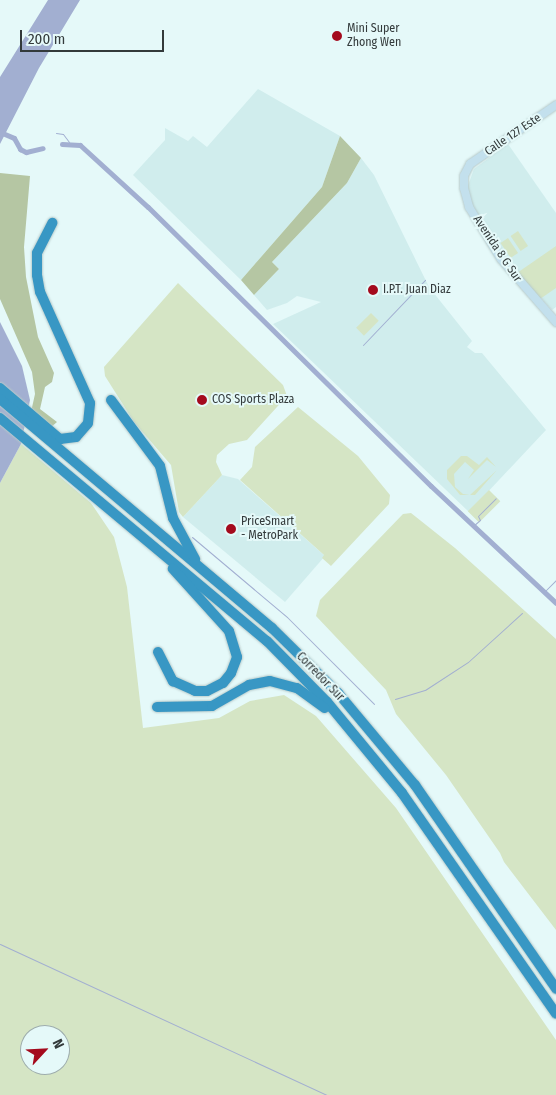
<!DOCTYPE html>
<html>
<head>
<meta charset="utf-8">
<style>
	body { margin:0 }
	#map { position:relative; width:556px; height:1095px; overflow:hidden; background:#e5f9f9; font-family:"Fira Sans Condensed",sans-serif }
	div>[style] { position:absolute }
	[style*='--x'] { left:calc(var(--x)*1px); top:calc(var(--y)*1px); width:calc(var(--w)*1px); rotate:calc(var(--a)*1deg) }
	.built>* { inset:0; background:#d0eded }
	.green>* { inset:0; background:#d5e5c5; transform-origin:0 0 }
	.forest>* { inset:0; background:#b5c6a3 }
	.water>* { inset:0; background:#a2afd1 }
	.stream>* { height:1px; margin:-0.5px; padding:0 0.5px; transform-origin:0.5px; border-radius:0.5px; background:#a2afd1 }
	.canal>* { height:5px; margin:-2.5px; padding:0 2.5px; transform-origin:2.5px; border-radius:2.5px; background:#a2afd1 }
	.roads { filter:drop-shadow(0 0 1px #b7caca) drop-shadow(0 0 1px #b7caca) }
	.secondary>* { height:8px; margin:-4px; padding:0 4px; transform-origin:4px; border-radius:4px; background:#c3e0ed }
	.highway>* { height:10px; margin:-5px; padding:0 5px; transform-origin:5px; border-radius:5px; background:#3897c4 }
	.dots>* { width:14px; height:14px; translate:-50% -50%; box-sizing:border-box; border:2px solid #e5f9f9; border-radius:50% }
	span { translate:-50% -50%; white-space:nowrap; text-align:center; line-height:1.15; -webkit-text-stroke:4px #e5f9f9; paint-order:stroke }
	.poi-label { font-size:12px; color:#333a3b }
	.left { translate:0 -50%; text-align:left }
	.street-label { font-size:12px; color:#333a3b }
	.north { position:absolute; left:20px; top:1025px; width:50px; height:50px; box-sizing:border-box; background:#e5f9f9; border:1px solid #9eadad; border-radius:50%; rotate:65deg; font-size:14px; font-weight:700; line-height:20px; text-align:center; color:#333a3b }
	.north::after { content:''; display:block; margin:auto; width:18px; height:22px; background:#a40a1d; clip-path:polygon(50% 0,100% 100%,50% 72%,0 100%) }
	.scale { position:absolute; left:20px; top:30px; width:144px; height:22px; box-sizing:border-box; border:2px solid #333a3b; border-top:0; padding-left:6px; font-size:15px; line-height:18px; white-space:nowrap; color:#333a3b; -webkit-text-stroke:4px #e5f9f9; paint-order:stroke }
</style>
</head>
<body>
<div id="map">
	<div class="built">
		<i style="clip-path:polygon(258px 89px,340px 136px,322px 187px,241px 280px,133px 175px,165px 140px,165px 128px,188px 141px,193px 136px,207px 147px)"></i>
		<i style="clip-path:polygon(508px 144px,556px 213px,556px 307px,552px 310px,505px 259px,469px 202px,466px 191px,474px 169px)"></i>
		<i style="clip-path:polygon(361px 158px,374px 175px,429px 287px,472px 341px,467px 347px,475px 353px,482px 353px,546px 430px,469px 512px,273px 324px,321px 302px,297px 296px,287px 303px,267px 310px,254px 295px,279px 269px,272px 262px,347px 183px)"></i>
		<i style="clip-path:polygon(222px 475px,238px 479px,325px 556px,285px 602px,183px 517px)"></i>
	</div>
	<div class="green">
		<i style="left:518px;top:231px;width:18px;height:9px;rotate:56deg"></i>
		<i style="left:508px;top:238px;width:18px;height:9px;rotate:56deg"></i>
		<i style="clip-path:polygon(556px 246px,556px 288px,540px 299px,517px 273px)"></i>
		<i style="clip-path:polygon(178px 283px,283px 385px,287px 396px,247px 440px,229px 444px,217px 455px,216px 462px,222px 475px,183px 517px,179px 512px,171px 465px,134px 422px,105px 376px,104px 367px)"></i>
		<i style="left:371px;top:313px;width:11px;height:21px;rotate:45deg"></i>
		<i style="clip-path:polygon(298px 407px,358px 456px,390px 495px,389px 504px,331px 566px,322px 558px,324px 555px,240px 480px,252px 467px,255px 447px)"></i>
		<i style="clip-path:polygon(evenodd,21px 444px,91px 503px,114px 537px,127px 587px,143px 728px,219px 718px,250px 701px,284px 695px,316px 716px,396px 808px,556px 1040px,556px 1095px,0 1095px,0 483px,21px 444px,30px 1035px,60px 1035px,60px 1065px,30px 1065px,30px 1035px)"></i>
		<i style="clip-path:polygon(461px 456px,467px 456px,479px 465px,487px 457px,496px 467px,487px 460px,468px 479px,474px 470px,465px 462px,454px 474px,455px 487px,463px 494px,470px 495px,497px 470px,475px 495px,460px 495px,447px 479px,447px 470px)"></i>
		<i style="left:489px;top:490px;width:16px;height:30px;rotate:45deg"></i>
		<i style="clip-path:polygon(411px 513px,455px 548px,556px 639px,556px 930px,504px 862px,500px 853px,446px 775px,396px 714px,386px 690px,316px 616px,320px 600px,403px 514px)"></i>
	</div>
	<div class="forest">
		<i style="clip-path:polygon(340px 136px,361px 158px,347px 183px,272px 262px,279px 269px,254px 295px,241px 280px,322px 187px)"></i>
		<i style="clip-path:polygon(0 173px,30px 176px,24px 247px,26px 277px,38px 337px,54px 373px,52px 382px,45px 387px,40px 409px,57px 422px,50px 428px,31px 412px,35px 394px,32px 372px,0 299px)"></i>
	</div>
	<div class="water">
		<i style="clip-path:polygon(48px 0,80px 0,39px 68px,0 144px,0 77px)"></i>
		<i style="clip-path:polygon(0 322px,22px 366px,30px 400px,21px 444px,0 483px)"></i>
	</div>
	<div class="stream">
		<i style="--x:56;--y:133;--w:7;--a:8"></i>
		<i style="--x:63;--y:134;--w:10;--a:53"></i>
		<i style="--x:363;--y:345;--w:90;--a:-46.4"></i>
		<i style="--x:473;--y:526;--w:9;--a:-41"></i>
		<i style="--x:480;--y:520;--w:4;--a:-117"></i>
		<i style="--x:478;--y:516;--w:25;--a:-45"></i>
		<i style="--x:192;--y:537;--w:124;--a:40.1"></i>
		<i style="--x:287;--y:617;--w:123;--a:45"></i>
		<i style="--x:545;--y:591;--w:16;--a:-45"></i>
		<i style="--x:395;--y:699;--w:31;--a:-17"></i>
		<i style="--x:425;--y:690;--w:51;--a:-33.1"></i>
		<i style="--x:468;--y:662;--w:73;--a:-42.2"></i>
		<i style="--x:0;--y:944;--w:360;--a:24.8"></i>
	</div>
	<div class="canal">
		<i style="--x:0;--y:132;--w:15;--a:23"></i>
		<i style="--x:14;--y:138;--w:13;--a:61"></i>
		<i style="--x:20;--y:149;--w:7;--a:27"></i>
		<i style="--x:26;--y:152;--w:17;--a:-13"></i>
		<i style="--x:62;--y:144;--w:18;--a:3"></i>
		<i style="--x:80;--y:145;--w:92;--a:42.4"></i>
		<i style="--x:148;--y:207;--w:397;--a:44.6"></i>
		<i style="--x:431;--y:486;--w:171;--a:43.1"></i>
	</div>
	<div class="roads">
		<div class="secondary">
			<i style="--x:556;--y:105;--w:104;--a:145.5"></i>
			<i style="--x:470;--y:164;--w:13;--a:117"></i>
			<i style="--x:464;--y:176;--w:12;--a:90"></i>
			<i style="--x:464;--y:188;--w:20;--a:75"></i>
			<i style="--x:469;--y:207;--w:61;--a:58.4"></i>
			<i style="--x:501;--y:259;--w:84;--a:48.9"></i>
		</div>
		<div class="highway">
			<i style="--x:0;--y:388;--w:79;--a:40.4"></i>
			<i style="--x:60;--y:439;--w:16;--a:-7"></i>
			<i style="--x:76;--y:437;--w:18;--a:-49"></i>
			<i style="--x:88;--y:423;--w:20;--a:-84"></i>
			<i style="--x:90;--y:403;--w:122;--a:-114.2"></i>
			<i style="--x:40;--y:292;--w:17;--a:-100"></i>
			<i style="--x:37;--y:275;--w:22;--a:-90"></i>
			<i style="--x:37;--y:253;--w:34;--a:-63"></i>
			<i style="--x:0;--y:399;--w:356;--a:40.1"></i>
			<i style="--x:272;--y:628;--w:93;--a:44.6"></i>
			<i style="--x:338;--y:693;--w:120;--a:50.1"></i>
			<i style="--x:415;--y:785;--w:248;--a:55.3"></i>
			<i style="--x:111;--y:400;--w:82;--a:53.4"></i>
			<i style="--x:160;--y:466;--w:54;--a:76"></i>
			<i style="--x:173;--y:518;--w:47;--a:61.8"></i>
			<i style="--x:0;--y:418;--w:348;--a:39.9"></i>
			<i style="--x:267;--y:641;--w:86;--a:45.5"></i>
			<i style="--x:327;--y:702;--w:118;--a:50.5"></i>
			<i style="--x:402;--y:793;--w:269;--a:55.1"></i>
			<i style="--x:158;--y:652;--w:33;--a:63"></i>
			<i style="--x:173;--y:681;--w:24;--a:24"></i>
			<i style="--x:195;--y:691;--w:12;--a:0"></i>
			<i style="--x:207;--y:691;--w:18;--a:-27"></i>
			<i style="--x:223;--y:683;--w:13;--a:-51"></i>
			<i style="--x:231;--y:673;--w:17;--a:-69"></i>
			<i style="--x:237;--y:657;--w:27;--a:-107"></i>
			<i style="--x:229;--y:631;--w:84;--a:-132.1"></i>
			<i style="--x:157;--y:707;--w:55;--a:-1"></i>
			<i style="--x:212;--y:706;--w:43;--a:-29.6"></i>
			<i style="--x:249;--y:685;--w:21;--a:-11"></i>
			<i style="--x:270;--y:681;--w:28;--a:15"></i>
			<i style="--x:297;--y:688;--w:34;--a:36"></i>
		</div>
	</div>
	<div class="dots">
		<i style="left:337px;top:36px;background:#a40a1d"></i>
		<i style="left:373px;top:290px;background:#a40a1d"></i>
		<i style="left:202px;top:400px;background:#a40a1d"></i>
		<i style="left:231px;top:529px;background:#a40a1d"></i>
	</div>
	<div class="poi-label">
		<span class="left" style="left:347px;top:36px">Mini Super<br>Zhong Wen</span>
		<span class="left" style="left:383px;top:290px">I.P.T. Juan Diaz</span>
		<span class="left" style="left:212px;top:400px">COS Sports Plaza</span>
		<span class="left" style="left:241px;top:529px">PriceSmart<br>- MetroPark</span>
	</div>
	<div class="street-label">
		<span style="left:513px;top:135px;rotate:-34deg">Calle 127 Este</span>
		<span style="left:497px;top:249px;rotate:56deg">Avenida 8 G Sur</span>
		<span style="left:320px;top:677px;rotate:46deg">Corredor Sur</span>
	</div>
	<div class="north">N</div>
	<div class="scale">200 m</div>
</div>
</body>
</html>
